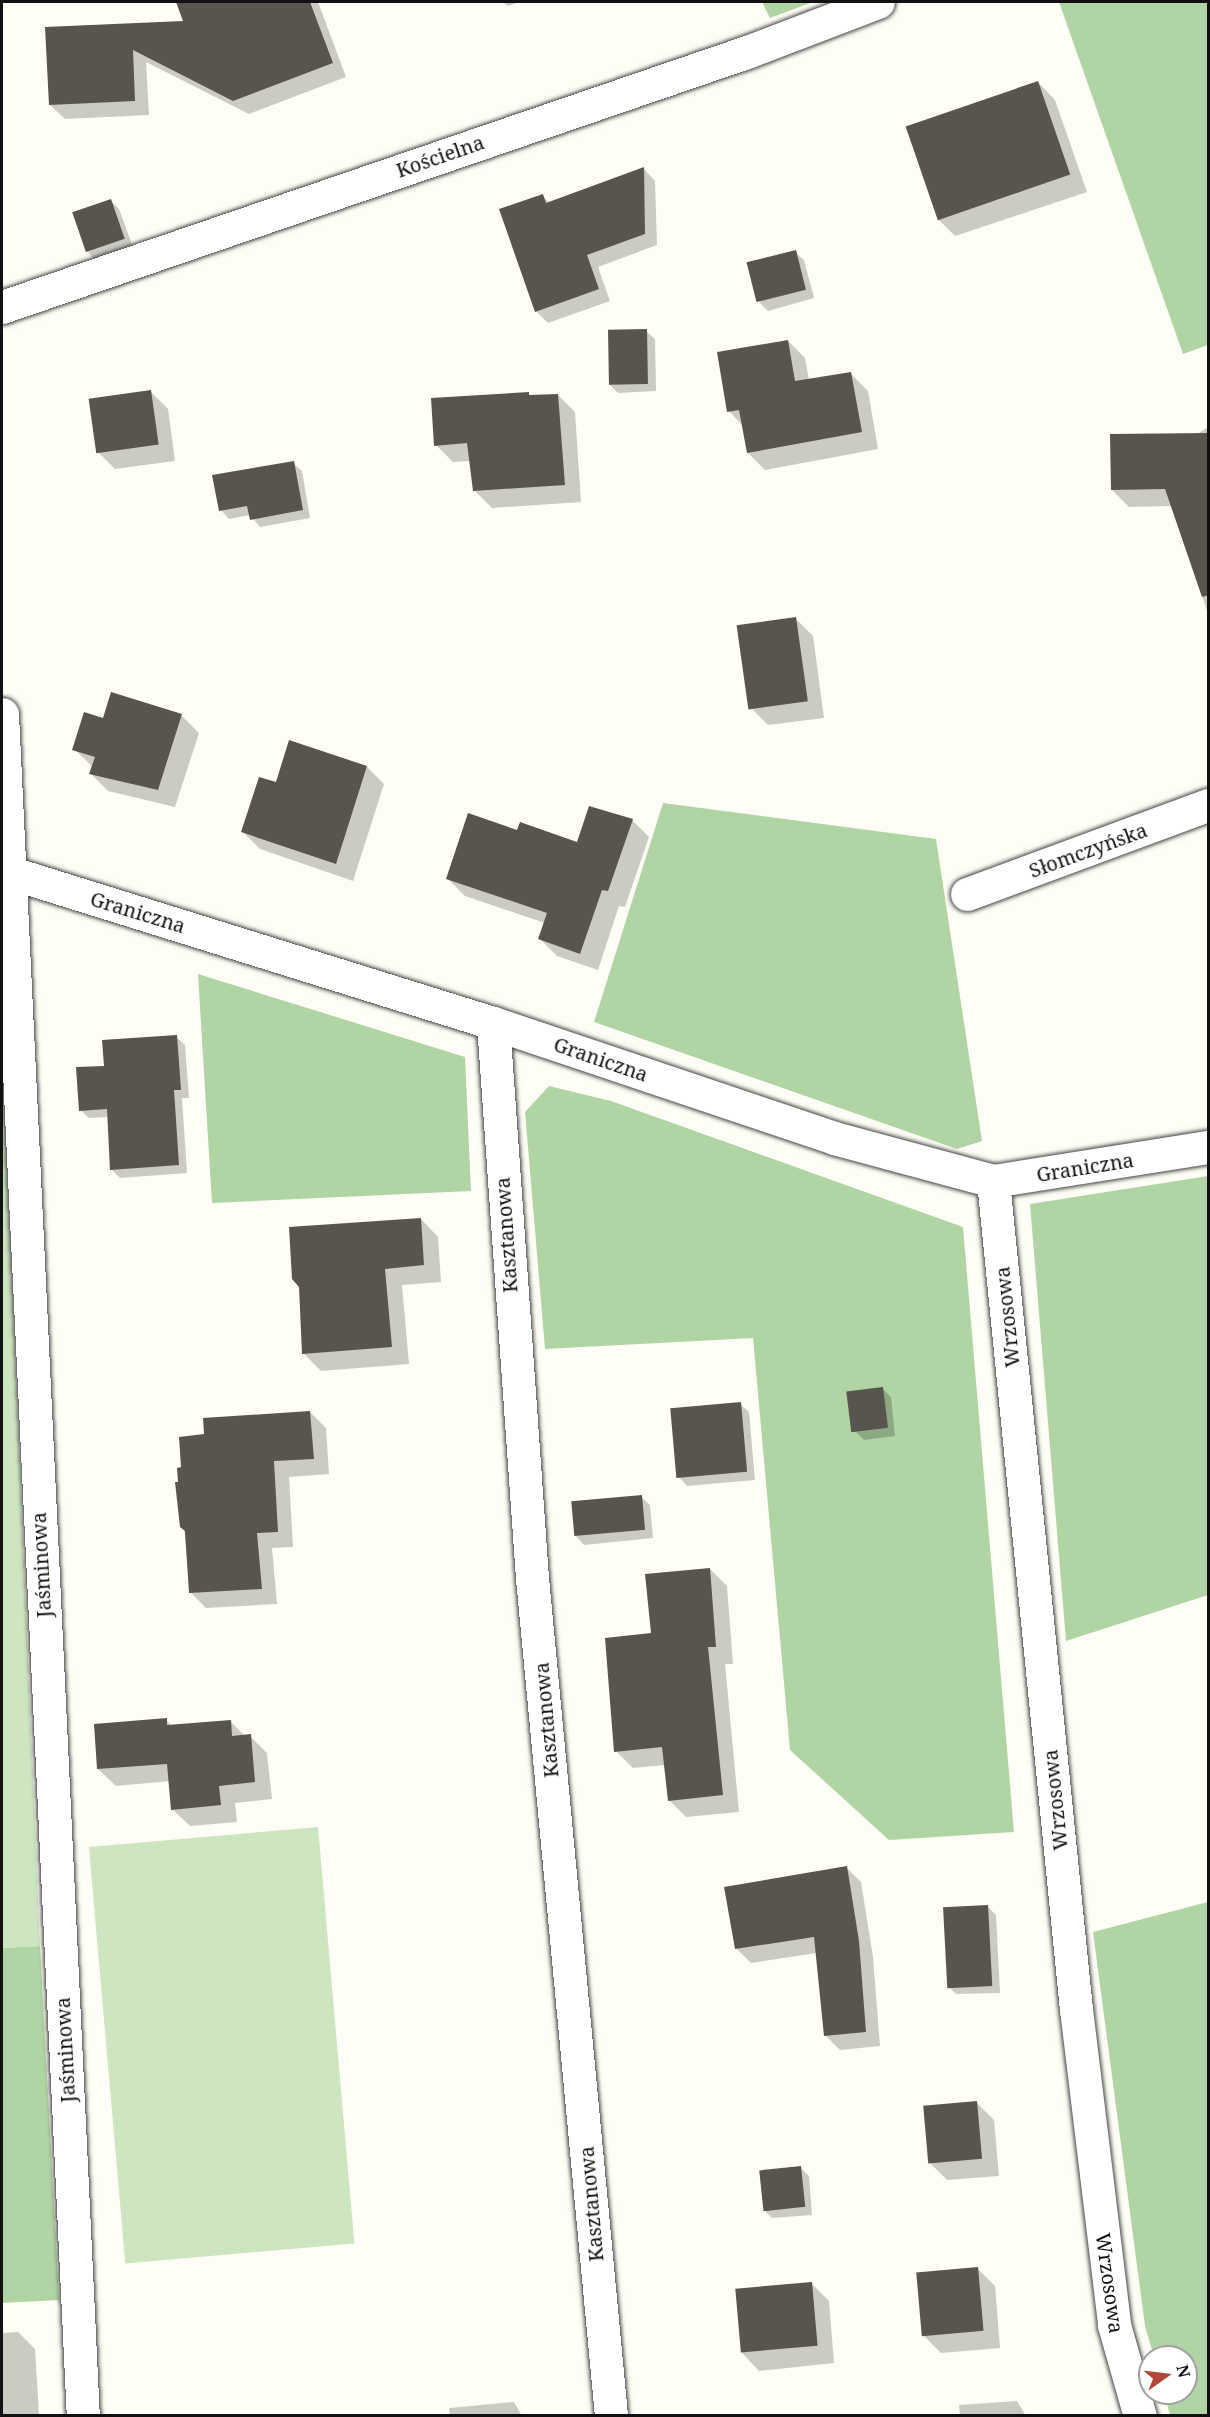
<!DOCTYPE html>
<html>
<head>
<meta charset="utf-8">
<style>
	body { margin:0 }
	#map { position:relative; width:1210px; height:2417px; overflow:hidden; background:#fefef6; font-family:"Noto Serif",serif }
	div>[style] { position:absolute }
	[style*='--x'] { left:calc(var(--x)*1px); top:calc(var(--y)*1px); width:calc(var(--w)*1px); rotate:calc(var(--a)*1deg) }
	.green>* { inset:0; background:#cee5c2; transform-origin:0 0 }
	.forest>* { inset:0; background:#b1d4a4 }
	.shadow>* { inset:0; background:#0003 }
	.building>* { inset:0; background:#58544e; transform-origin:0 0 }
	.roads { filter:drop-shadow(0 0 2px #444) drop-shadow(0 0 2px #444) }
	.minor>* { height:33px; margin:-16.5px; padding:0 16.5px; transform-origin:16.5px; border-radius:16.5px; background:#fff }
	span { translate:-50% -50%; white-space:nowrap; text-align:center; line-height:1.15; -webkit-text-stroke:6px #fff; paint-order:stroke }
	.street-label { font-size:20px; color:#111 }
	.frame { position:absolute; inset:0; border:3px solid #111; pointer-events:none }
	.north { position:absolute; left:1138px; top:2345px; width:60px; height:60px; box-sizing:border-box; background:#fff; border:2px solid #a0a0a0; border-radius:50%; rotate:76deg; font-size:16px; font-weight:700; line-height:24px; text-align:center; color:#111 }
	.north::after { content:''; display:block; margin:auto; width:21px; height:27px; background:#b14839; clip-path:polygon(50% 0,100% 100%,50% 72%,0 100%) }
</style>
</head>
<body>
<div id="map">
	<div class="green">
		<i style="clip-path:polygon(2px 1045px,40px 1946px,2px 1948px)"></i>
		<i style="left:318px;top:1827px;width:418px;height:230px;rotate:85deg"></i>
	</div>
	<div class="forest">
		<i style="clip-path:polygon(762px 2px,813px 2px,770px 18px)"></i>
		<i style="clip-path:polygon(1059px 2px,1208px 2px,1208px 345px,1183px 354px)"></i>
		<i style="clip-path:polygon(663px 803px,936px 839px,982px 1141px,957px 1149px,594px 1022px)"></i>
		<i style="clip-path:polygon(198px 974px,465px 1057px,471px 1191px,212px 1203px)"></i>
		<i style="clip-path:polygon(549px 1086px,611px 1101px,963px 1227px,1014px 1832px,889px 1840px,790px 1750px,753px 1338px,545px 1349px,525px 1112px)"></i>
		<i style="clip-path:polygon(1208px 1176px,1208px 1595px,1066px 1641px,1030px 1204px)"></i>
		<i style="clip-path:polygon(1208px 1902px,1208px 2415px,1170px 2415px,1164px 2393px,1186px 2393px,1186px 2357px,1154px 2357px,1145px 2326px,1093px 1932px)"></i>
		<i style="clip-path:polygon(40px 1946px,59px 2300px,2px 2303px,2px 1948px)"></i>
	</div>
	<div class="shadow">
		<i style="clip-path:polygon(178px 2px,318px 2px,346px 77px,249px 114px,146px 62px,149px 115px,65px 119px,50px 105px,47px 28px,186px 23px)"></i>
		<i style="clip-path:polygon(503px 2px,519px 2px,508px 6px)"></i>
		<i style="clip-path:polygon(1038px 82px,1055px 100px,1087px 192px,955px 236px,938px 219px)"></i>
		<i style="clip-path:polygon(644px 169px,655px 181px,657px 245px,598px 267px,610px 301px,548px 323px,536px 311px,542px 196px,550px 203px)"></i>
		<i style="clip-path:polygon(110px 200px,119px 209px,133px 247px,96px 261px,88px 252px)"></i>
		<i style="clip-path:polygon(795px 252px,804px 260px,814px 298px,768px 311px,759px 302px)"></i>
		<i style="clip-path:polygon(646px 331px,655px 339px,656px 391px,618px 393px,609px 384px)"></i>
		<i style="clip-path:polygon(788px 341px,805px 358px,809px 380px,850px 373px,868px 391px,878px 449px,765px 470px,748px 453px,743px 426px,729px 411px)"></i>
		<i style="clip-path:polygon(151px 392px,168px 409px,175px 461px,115px 469px,98px 452px)"></i>
		<i style="clip-path:polygon(528px 393px,532px 397px,558px 395px,575px 412px,581px 502px,492px 508px,474px 490px,470px 461px,453px 462px,436px 445px)"></i>
		<i style="clip-path:polygon(1208px 427px,1208px 614px,1173px 506px,1129px 507px,1112px 490px)"></i>
		<i style="clip-path:polygon(293px 463px,302px 471px,310px 518px,260px 527px,250px 515px,229px 519px,221px 510px)"></i>
		<i style="clip-path:polygon(796px 619px,813px 636px,824px 718px,768px 725px,751px 708px)"></i>
		<i style="clip-path:polygon(112px 694px,182px 716px,199px 733px,175px 807px,108px 791px,91px 774px,93px 767px,74px 749px,104px 720px)"></i>
		<i style="clip-path:polygon(367px 767px,384px 784px,353px 881px,260px 849px,243px 832px,277px 784px)"></i>
		<i style="clip-path:polygon(632px 820px,649px 837px,625px 907px,619px 906px,598px 970px,557px 956px,540px 939px,545px 923px,465px 896px,447px 878px,518px 832px,578px 843px)"></i>
		<i style="clip-path:polygon(176px 1037px,185px 1045px,189px 1098px,182px 1098px,187px 1173px,120px 1178px,111px 1169px,108px 1117px,89px 1118px,80px 1110px,105px 1067px)"></i>
		<i style="clip-path:polygon(421px 1219px,438px 1237px,441px 1282px,402px 1285px,409px 1364px,321px 1371px,304px 1354px,300px 1286px)"></i>
		<i style="clip-path:polygon(882px 1388px,891px 1397px,895px 1436px,864px 1440px,855px 1431px)"></i>
		<i style="clip-path:polygon(740px 1404px,749px 1412px,755px 1480px,687px 1486px,679px 1477px)"></i>
		<i style="clip-path:polygon(310px 1412px,326px 1428px,329px 1474px,289px 1477px,293px 1547px,272px 1548px,277px 1604px,206px 1608px,190px 1592px,180px 1483px,183px 1469px,206px 1436px)"></i>
		<i style="clip-path:polygon(641px 1497px,650px 1505px,653px 1538px,584px 1545px,576px 1536px)"></i>
		<i style="clip-path:polygon(710px 1569px,727px 1586px,733px 1664px,725px 1664px,739px 1812px,686px 1817px,669px 1800px,665px 1765px,633px 1768px,616px 1751px,652px 1634px)"></i>
		<i style="clip-path:polygon(166px 1720px,172px 1726px,230px 1721px,245px 1736px,250px 1736px,267px 1753px,272px 1799px,235px 1803px,237px 1822px,190px 1826px,172px 1809px,170px 1781px,116px 1786px,98px 1769px)"></i>
		<i style="clip-path:polygon(846px 1867px,861px 1882px,873px 1957px,880px 2046px,840px 2050px,825px 2035px,817px 1953px,751px 1963px,736px 1948px)"></i>
		<i style="clip-path:polygon(987px 1906px,996px 1915px,1000px 1993px,956px 1994px,948px 1986px)"></i>
		<i style="clip-path:polygon(977px 2103px,994px 2120px,999px 2176px,947px 2180px,930px 2163px)"></i>
		<i style="clip-path:polygon(800px 2167px,809px 2176px,812px 2215px,772px 2218px,764px 2210px)"></i>
		<i style="clip-path:polygon(978px 2269px,995px 2286px,1000px 2348px,941px 2353px,924px 2336px)"></i>
		<i style="clip-path:polygon(812px 2284px,829px 2301px,834px 2363px,759px 2371px,742px 2353px)"></i>
		<i style="clip-path:polygon(18px 2332px,35px 2349px,39px 2416px,2px 2416px,2px 2333px)"></i>
		<i style="clip-path:polygon(1017px 2401px,1026px 2416px,960px 2416px,959px 2405px)"></i>
		<i style="clip-path:polygon(514px 2402px,522px 2416px,450px 2416px,449px 2408px)"></i>
	</div>
	<div class="building">
		<i style="clip-path:polygon(176px 2px,310px 2px,333px 63px,233px 101px,133px 50px,135px 101px,49px 105px,45px 27px,183px 21px)"></i>
		<i style="left:1038px;top:81px;width:99px;height:140px;rotate:71deg"></i>
		<i style="clip-path:polygon(644px 167px,645px 234px,587px 255px,599px 289px,535px 312px,499px 209px,543px 194px,546px 203px)"></i>
		<i style="left:111px;top:199px;width:42px;height:41px;rotate:71deg"></i>
		<i style="left:796px;top:250px;width:41px;height:51px;rotate:76deg"></i>
		<i style="left:647px;top:329px;width:55px;height:39px;rotate:89deg"></i>
		<i style="clip-path:polygon(788px 340px,795px 381px,851px 372px,862px 432px,747px 453px,739px 410px,727px 412px,717px 352px)"></i>
		<i style="left:151px;top:390px;width:55px;height:63px;rotate:82deg"></i>
		<i style="clip-path:polygon(529px 392px,529px 395px,558px 394px,565px 485px,473px 491px,467px 443px,434px 446px,431px 398px)"></i>
		<i style="clip-path:polygon(1209px 433px,1209px 595px,1202px 597px,1165px 489px,1111px 490px,1110px 434px)"></i>
		<i style="clip-path:polygon(294px 461px,303px 510px,250px 520px,247px 506px,219px 511px,212px 475px)"></i>
		<i style="left:796px;top:617px;width:85px;height:60px;rotate:82deg"></i>
		<i style="clip-path:polygon(111px 692px,182px 714px,158px 790px,89px 774px,95px 757px,72px 750px,84px 712px,103px 718px)"></i>
		<i style="clip-path:polygon(289px 740px,367px 766px,336px 864px,241px 832px,259px 777px,276px 782px)"></i>
		<i style="clip-path:polygon(589px 806px,633px 819px,608px 891px,602px 890px,580px 954px,538px 939px,547px 913px,446px 879px,468px 813px,517px 830px,520px 822px,577px 842px)"></i>
		<i style="clip-path:polygon(177px 1035px,181px 1090px,174px 1090px,179px 1165px,110px 1170px,107px 1109px,79px 1111px,76px 1067px,104px 1066px,102px 1040px)"></i>
		<i style="clip-path:polygon(421px 1218px,424px 1265px,385px 1269px,392px 1347px,302px 1354px,299px 1287px,292px 1279px,289px 1227px)"></i>
		<i style="left:883px;top:1387px;width:41px;height:37px;rotate:83deg"></i>
		<i style="left:741px;top:1402px;width:70px;height:71px;rotate:85deg"></i>
		<i style="clip-path:polygon(310px 1411px,314px 1459px,274px 1461px,278px 1532px,257px 1533px,262px 1589px,189px 1593px,185px 1531px,180px 1527px,175px 1482px,178px 1482px,177px 1468px,181px 1467px,179px 1437px,204px 1434px,203px 1418px)"></i>
		<i style="left:642px;top:1495px;width:35px;height:71px;rotate:85deg"></i>
		<i style="clip-path:polygon(710px 1568px,716px 1647px,708px 1647px,723px 1795px,668px 1801px,662px 1747px,614px 1752px,605px 1638px,651px 1633px,645px 1574px)"></i>
		<i style="clip-path:polygon(167px 1718px,167px 1725px,231px 1720px,232px 1736px,251px 1734px,255px 1782px,219px 1786px,221px 1805px,171px 1810px,167px 1764px,97px 1769px,94px 1724px)"></i>
		<i style="clip-path:polygon(847px 1866px,859px 1941px,866px 2032px,824px 2036px,814px 1937px,735px 1949px,724px 1887px)"></i>
		<i style="left:988px;top:1905px;width:81px;height:45px;rotate:87deg"></i>
		<i style="left:977px;top:2101px;width:58px;height:54px;rotate:85deg"></i>
		<i style="left:801px;top:2166px;width:41px;height:42px;rotate:84deg"></i>
		<i style="left:978px;top:2267px;width:64px;height:62px;rotate:85deg"></i>
		<i style="left:812px;top:2282px;width:64px;height:77px;rotate:85deg"></i>
	</div>
	<div class="roads">
		<div class="minor">
			<i style="--x:2;--y:307;--w:787;--a:-18.9"></i>
			<i style="--x:747;--y:52;--w:140;--a:-20.9"></i>
			<i style="--x:2;--y:714;--w:1704;--a:87.28"></i>
			<i style="--x:2;--y:870;--w:514;--a:17.31"></i>
			<i style="--x:493;--y:1023;--w:360;--a:18.6"></i>
			<i style="--x:834;--y:1138;--w:165;--a:15.1"></i>
			<i style="--x:993;--y:1181;--w:218;--a:-9"></i>
			<i style="--x:967;--y:894;--w:257;--a:-20.3"></i>
			<i style="--x:493;--y:1023;--w:556;--a:85.98"></i>
			<i style="--x:532;--y:1578;--w:842;--a:84.61"></i>
			<i style="--x:993;--y:1181;--w:832;--a:84.28"></i>
			<i style="--x:1076;--y:2009;--w:318;--a:83.1"></i>
			<i style="--x:1114;--y:2325;--w:95;--a:74.1"></i>
		</div>
	</div>
	<div class="street-label">
		<span style="left:440px;top:156px;rotate:-19deg">Kościelna</span>
		<span style="left:1088px;top:850px;rotate:-20deg">Słomczyńska</span>
		<span style="left:138px;top:912px;rotate:17deg">Graniczna</span>
		<span style="left:601px;top:1059px;rotate:19deg">Graniczna</span>
		<span style="left:1085px;top:1167px;rotate:-9deg">Graniczna</span>
		<span style="left:506px;top:1235px;rotate:-94deg">Kasztanowa</span>
		<span style="left:1007px;top:1317px;rotate:-96deg">Wrzosowa</span>
		<span style="left:41px;top:1565px;rotate:-93deg">Jaśminowa</span>
		<span style="left:546px;top:1720px;rotate:-95deg">Kasztanowa</span>
		<span style="left:1055px;top:1800px;rotate:-96deg">Wrzosowa</span>
		<span style="left:65px;top:2050px;rotate:-93deg">Jaśminowa</span>
		<span style="left:591px;top:2204px;rotate:-95deg">Kasztanowa</span>
		<span style="left:1110px;top:2283px;rotate:82deg">Wrzosowa</span>
	</div>
	<div class="frame"></div>
	<div class="north">N</div>
</div>
</body>
</html>
